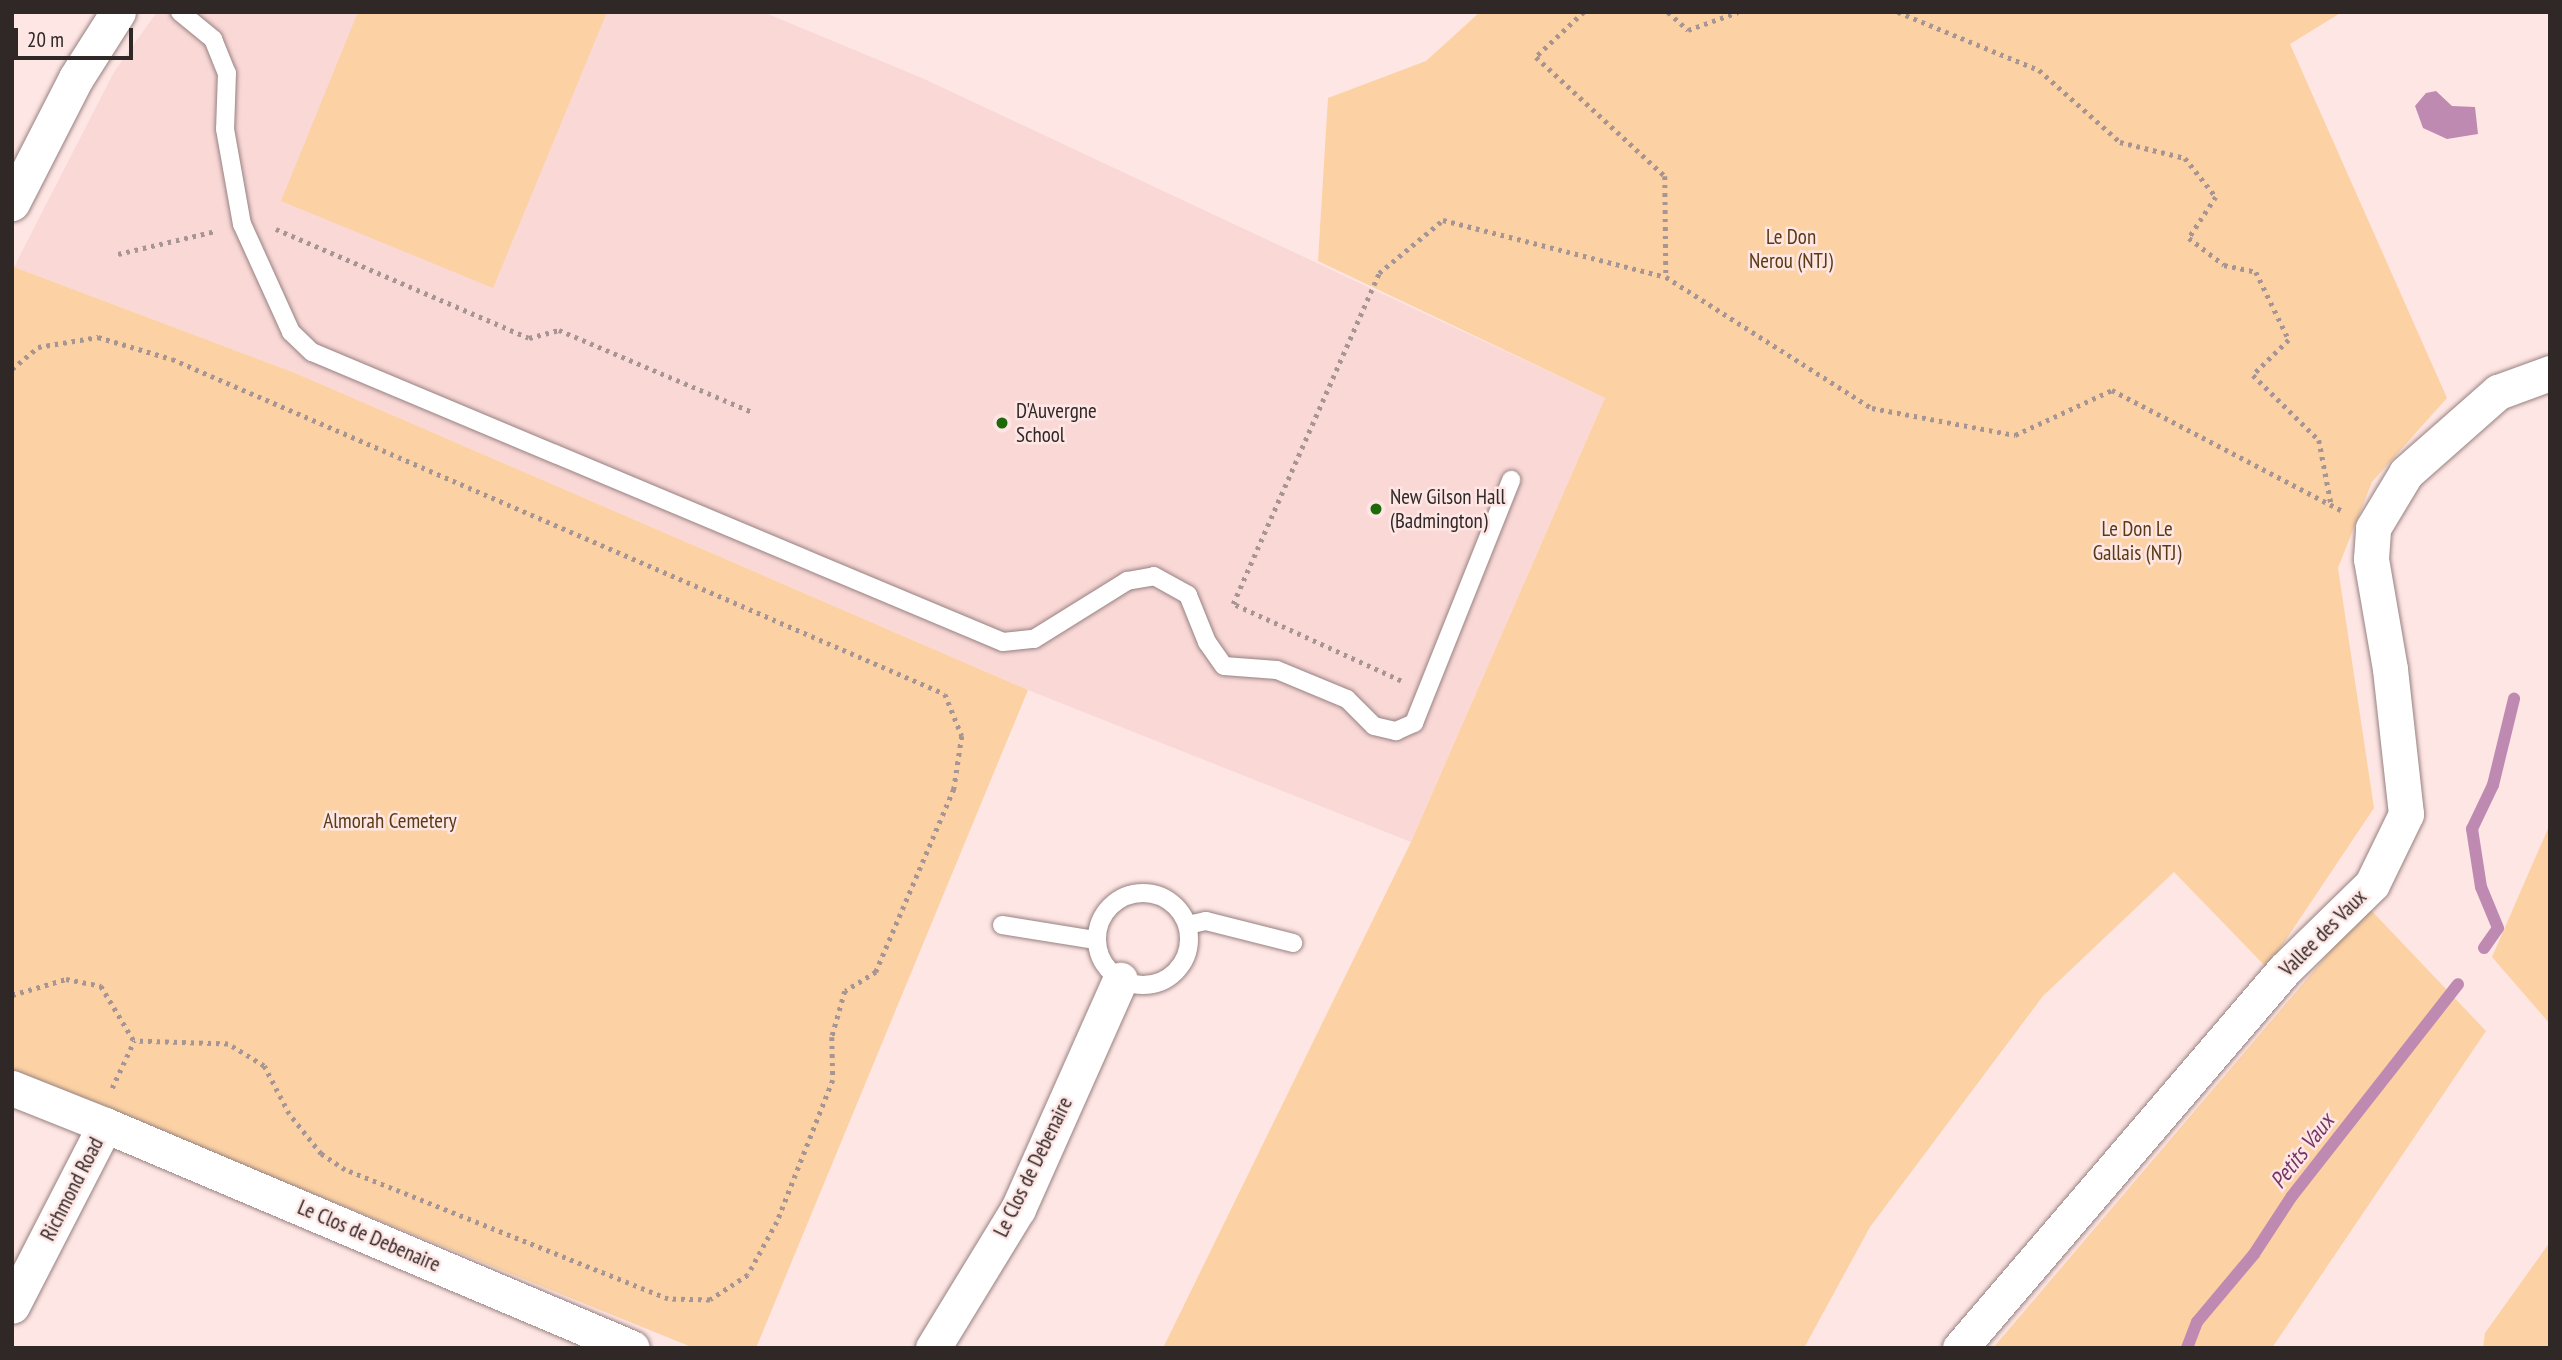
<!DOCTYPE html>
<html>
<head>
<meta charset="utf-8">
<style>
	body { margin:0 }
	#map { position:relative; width:2562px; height:1360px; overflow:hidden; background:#fee6e4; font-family:"PT Sans Narrow",sans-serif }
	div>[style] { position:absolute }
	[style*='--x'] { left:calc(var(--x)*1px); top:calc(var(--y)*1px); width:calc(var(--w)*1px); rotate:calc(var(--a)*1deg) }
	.built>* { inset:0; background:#f9d8d6 }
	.green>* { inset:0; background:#fcd2a4 }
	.water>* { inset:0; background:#bf8ab2 }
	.stream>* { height:12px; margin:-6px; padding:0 6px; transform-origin:6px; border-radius:6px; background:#bf8ab2 }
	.path>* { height:4.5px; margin-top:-2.25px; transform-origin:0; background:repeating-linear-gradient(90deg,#a79594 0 3.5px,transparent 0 8.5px) }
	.roads { filter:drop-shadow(0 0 2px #978180) drop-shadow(0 0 2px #978180) }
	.service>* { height:18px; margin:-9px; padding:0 9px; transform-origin:9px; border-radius:9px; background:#fff }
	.service>.ring { margin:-9px; padding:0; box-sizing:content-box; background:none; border:18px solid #fff; border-radius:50% }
	.minor>* { height:35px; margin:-17.5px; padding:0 17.5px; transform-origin:17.5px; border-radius:17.5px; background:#fff }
	.dots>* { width:19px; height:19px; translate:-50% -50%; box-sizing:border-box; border:4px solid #fee6e4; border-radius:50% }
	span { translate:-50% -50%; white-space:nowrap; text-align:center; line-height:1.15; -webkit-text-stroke:5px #fee6e4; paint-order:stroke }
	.park-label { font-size:21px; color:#593a13 }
	.poi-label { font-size:21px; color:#302727 }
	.left { translate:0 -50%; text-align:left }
	.street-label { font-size:21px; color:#302727 }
	.water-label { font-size:23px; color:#763569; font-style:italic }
	.frame { position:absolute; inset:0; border:14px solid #302727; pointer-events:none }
	.scale { position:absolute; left:14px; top:28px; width:119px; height:32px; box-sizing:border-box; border:4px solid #302727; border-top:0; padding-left:9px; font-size:21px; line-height:24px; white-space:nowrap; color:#302727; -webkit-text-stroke:5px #fee6e4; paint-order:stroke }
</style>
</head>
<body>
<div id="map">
	<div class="built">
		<i style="clip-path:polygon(157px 12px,763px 12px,922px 78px,1605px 398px,1411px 842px,1028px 690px,295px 373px,14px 267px,114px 72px)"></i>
	</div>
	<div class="green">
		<i style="clip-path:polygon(358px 12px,607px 12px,493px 288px,281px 201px)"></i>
		<i style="clip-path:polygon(1480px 12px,2342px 12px,2290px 44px,2447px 398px,2372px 482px,2338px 568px,2374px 808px,2267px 968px,2174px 872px,2043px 996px,1870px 1227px,1804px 1348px,1163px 1348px,1411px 842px,1605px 398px,1318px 261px,1328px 98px,1426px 61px)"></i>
		<i style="clip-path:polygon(14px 267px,295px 373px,1028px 690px,756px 1348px,694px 1348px,12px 1072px)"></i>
		<i style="clip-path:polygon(2550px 824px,2550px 1024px,2492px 957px)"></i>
		<i style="clip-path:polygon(2368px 907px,2486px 1031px,2272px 1348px,1993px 1348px)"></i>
		<i style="clip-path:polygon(2550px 1242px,2550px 1348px,2483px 1348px,2485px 1333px)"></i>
	</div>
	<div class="water">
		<i style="clip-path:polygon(2436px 91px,2452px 106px,2475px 107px,2478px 134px,2447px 139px,2423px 128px,2415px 106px,2426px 93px)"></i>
	</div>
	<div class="stream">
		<i style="--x:2484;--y:948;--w:24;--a:-55"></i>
		<i style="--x:2498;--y:928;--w:44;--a:-112.5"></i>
		<i style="--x:2481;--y:887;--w:59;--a:-98.8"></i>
		<i style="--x:2472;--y:829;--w:49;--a:-64.5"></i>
		<i style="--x:2493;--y:785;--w:89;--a:-76.3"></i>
		<i style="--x:2187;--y:1348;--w:28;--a:-69"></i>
		<i style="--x:2197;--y:1322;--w:89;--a:-50"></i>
		<i style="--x:2254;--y:1254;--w:69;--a:-56.8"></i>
		<i style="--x:2292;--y:1196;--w:269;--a:-51.9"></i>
	</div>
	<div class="path">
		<i style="--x:1584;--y:12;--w:66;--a:136.8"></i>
		<i style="--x:1536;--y:57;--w:176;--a:42.7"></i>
		<i style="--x:1665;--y:176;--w:101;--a:89.4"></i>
		<i style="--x:1666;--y:277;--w:244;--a:32.5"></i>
		<i style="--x:1872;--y:408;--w:146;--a:10.7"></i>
		<i style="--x:2015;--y:435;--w:107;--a:-24.9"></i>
		<i style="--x:2112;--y:390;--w:260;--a:27.7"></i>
		<i style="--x:1668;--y:12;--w:27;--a:42"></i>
		<i style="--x:1688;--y:30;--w:53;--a:-19.8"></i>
		<i style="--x:1898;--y:12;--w:152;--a:22.4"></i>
		<i style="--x:2039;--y:70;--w:108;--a:41.6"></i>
		<i style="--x:2120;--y:142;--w:67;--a:13.8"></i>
		<i style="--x:2185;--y:158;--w:50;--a:51.5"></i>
		<i style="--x:2216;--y:197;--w:49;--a:123.4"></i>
		<i style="--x:2189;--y:238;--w:44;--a:37.6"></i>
		<i style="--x:2224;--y:265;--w:33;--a:12"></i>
		<i style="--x:2256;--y:272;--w:76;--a:64.1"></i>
		<i style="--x:2289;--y:340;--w:50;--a:135.8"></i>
		<i style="--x:2253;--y:375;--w:93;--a:44.6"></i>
		<i style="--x:2319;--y:440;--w:64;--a:79.2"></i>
		<i style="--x:276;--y:229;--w:275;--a:23.3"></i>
		<i style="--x:529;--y:338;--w:31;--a:-15"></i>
		<i style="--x:559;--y:330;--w:210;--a:23"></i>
		<i style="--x:118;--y:254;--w:101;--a:-13.2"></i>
		<i style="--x:12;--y:369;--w:34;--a:-40"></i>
		<i style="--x:38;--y:347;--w:61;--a:-9.5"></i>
		<i style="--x:98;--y:337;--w:77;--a:16.6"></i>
		<i style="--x:172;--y:359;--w:842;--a:23.43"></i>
		<i style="--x:945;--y:694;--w:45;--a:68"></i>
		<i style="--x:962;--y:736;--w:54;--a:98.6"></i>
		<i style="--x:954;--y:789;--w:199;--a:113.1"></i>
		<i style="--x:876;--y:972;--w:36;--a:148"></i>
		<i style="--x:845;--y:991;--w:48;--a:105.8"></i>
		<i style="--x:832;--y:1037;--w:43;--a:88.7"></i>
		<i style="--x:833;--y:1080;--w:153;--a:111.5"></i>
		<i style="--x:777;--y:1222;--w:60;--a:118.7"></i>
		<i style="--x:748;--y:1275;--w:45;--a:146.7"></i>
		<i style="--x:710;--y:1300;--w:42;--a:-178.6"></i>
		<i style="--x:668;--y:1299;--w:348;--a:-158.2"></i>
		<i style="--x:345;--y:1170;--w:29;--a:-146"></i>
		<i style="--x:321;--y:1154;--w:51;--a:-128.7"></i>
		<i style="--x:289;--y:1114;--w:54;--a:-117.5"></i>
		<i style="--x:264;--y:1066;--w:42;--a:-148.6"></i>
		<i style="--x:228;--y:1044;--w:94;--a:-178.2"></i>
		<i style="--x:1401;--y:681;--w:185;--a:-155.4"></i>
		<i style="--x:1233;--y:604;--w:362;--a:-66.2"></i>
		<i style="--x:1379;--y:273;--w:83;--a:-39.6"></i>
		<i style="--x:1443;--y:220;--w:230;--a:14.3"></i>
		<i style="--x:12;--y:995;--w:56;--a:-16.5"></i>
		<i style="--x:66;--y:979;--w:36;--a:11"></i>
		<i style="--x:101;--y:986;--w:64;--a:59"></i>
		<i style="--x:112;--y:1088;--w:52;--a:-64.9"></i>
	</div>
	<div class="roads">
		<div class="service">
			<i style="--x:180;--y:12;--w:43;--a:39.3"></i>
			<i style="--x:213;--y:39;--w:37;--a:68"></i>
			<i style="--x:227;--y:73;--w:56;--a:92"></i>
			<i style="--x:225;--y:129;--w:97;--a:79.9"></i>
			<i style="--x:242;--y:224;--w:119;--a:65.6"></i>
			<i style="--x:291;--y:332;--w:29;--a:44"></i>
			<i style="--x:312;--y:352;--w:749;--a:22.77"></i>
			<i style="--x:1003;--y:642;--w:31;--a:-6"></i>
			<i style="--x:1034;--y:639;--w:110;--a:-31.9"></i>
			<i style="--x:1127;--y:581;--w:27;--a:-10"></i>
			<i style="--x:1154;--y:576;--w:39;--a:29"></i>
			<i style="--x:1188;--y:595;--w:51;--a:68"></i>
			<i style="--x:1207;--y:642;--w:29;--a:55"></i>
			<i style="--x:1224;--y:666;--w:53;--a:4.3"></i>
			<i style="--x:1277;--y:670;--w:76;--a:22.5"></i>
			<i style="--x:1347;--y:699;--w:38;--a:45"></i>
			<i style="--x:1374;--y:726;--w:23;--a:13"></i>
			<i style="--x:1396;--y:731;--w:20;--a:-24"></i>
			<i style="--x:1414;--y:723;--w:262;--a:-68.2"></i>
			<i class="ring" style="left:1097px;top:893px;width:74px;height:74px"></i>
			<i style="--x:1002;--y:925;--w:95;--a:9.1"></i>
			<i style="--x:1188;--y:925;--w:18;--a:-13"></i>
			<i style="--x:1206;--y:921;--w:90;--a:14.2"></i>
		</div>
		<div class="minor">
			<i style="--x:12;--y:203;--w:140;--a:-62.9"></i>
			<i style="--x:76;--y:78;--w:78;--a:-57.5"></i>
			<i style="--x:12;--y:1088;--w:100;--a:21.7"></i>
			<i style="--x:105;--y:1125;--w:203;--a:117.2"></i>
			<i style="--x:105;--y:1125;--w:572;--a:22.94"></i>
			<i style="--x:933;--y:1348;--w:163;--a:-58.6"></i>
			<i style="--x:1018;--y:1209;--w:251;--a:-66"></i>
			<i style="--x:1960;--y:1348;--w:498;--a:-49.4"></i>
			<i style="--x:2284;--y:970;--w:123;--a:-44.3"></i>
			<i style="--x:2372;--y:884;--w:78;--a:-64.1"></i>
			<i style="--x:2406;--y:814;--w:146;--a:-96.3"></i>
			<i style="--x:2390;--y:669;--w:112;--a:-99.8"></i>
			<i style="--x:2371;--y:559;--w:31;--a:-86"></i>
			<i style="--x:2373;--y:528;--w:64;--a:-59"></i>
			<i style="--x:2406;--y:473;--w:123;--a:-41.4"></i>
			<i style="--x:2498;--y:392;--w:55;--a:-20.1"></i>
		</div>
	</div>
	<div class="dots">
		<i style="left:1002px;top:423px;background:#1e6a0a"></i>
		<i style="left:1376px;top:509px;background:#1e6a0a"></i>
	</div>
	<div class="park-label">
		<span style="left:1791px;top:249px">Le Don<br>Nerou (NTJ)</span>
		<span style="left:2137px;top:541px">Le Don Le<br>Gallais (NTJ)</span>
		<span style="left:390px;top:821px">Almorah Cemetery</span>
	</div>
	<div class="poi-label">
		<span class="left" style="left:1016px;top:423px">D'Auvergne<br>School</span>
		<span class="left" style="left:1390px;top:509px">New Gilson Hall<br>(Badmington)</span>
	</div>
	<div class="street-label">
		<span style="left:2323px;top:933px;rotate:-45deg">Vallee des Vaux</span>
		<span style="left:1033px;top:1167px;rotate:-64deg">Le Clos de Debenaire</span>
		<span style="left:72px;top:1189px;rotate:-63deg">Richmond Road</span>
		<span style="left:369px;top:1236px;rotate:23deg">Le Clos de Debenaire</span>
	</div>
	<div class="water-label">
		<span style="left:2302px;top:1151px;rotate:-52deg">Petits Vaux</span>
	</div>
	<div class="frame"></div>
	<div class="scale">20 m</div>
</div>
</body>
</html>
